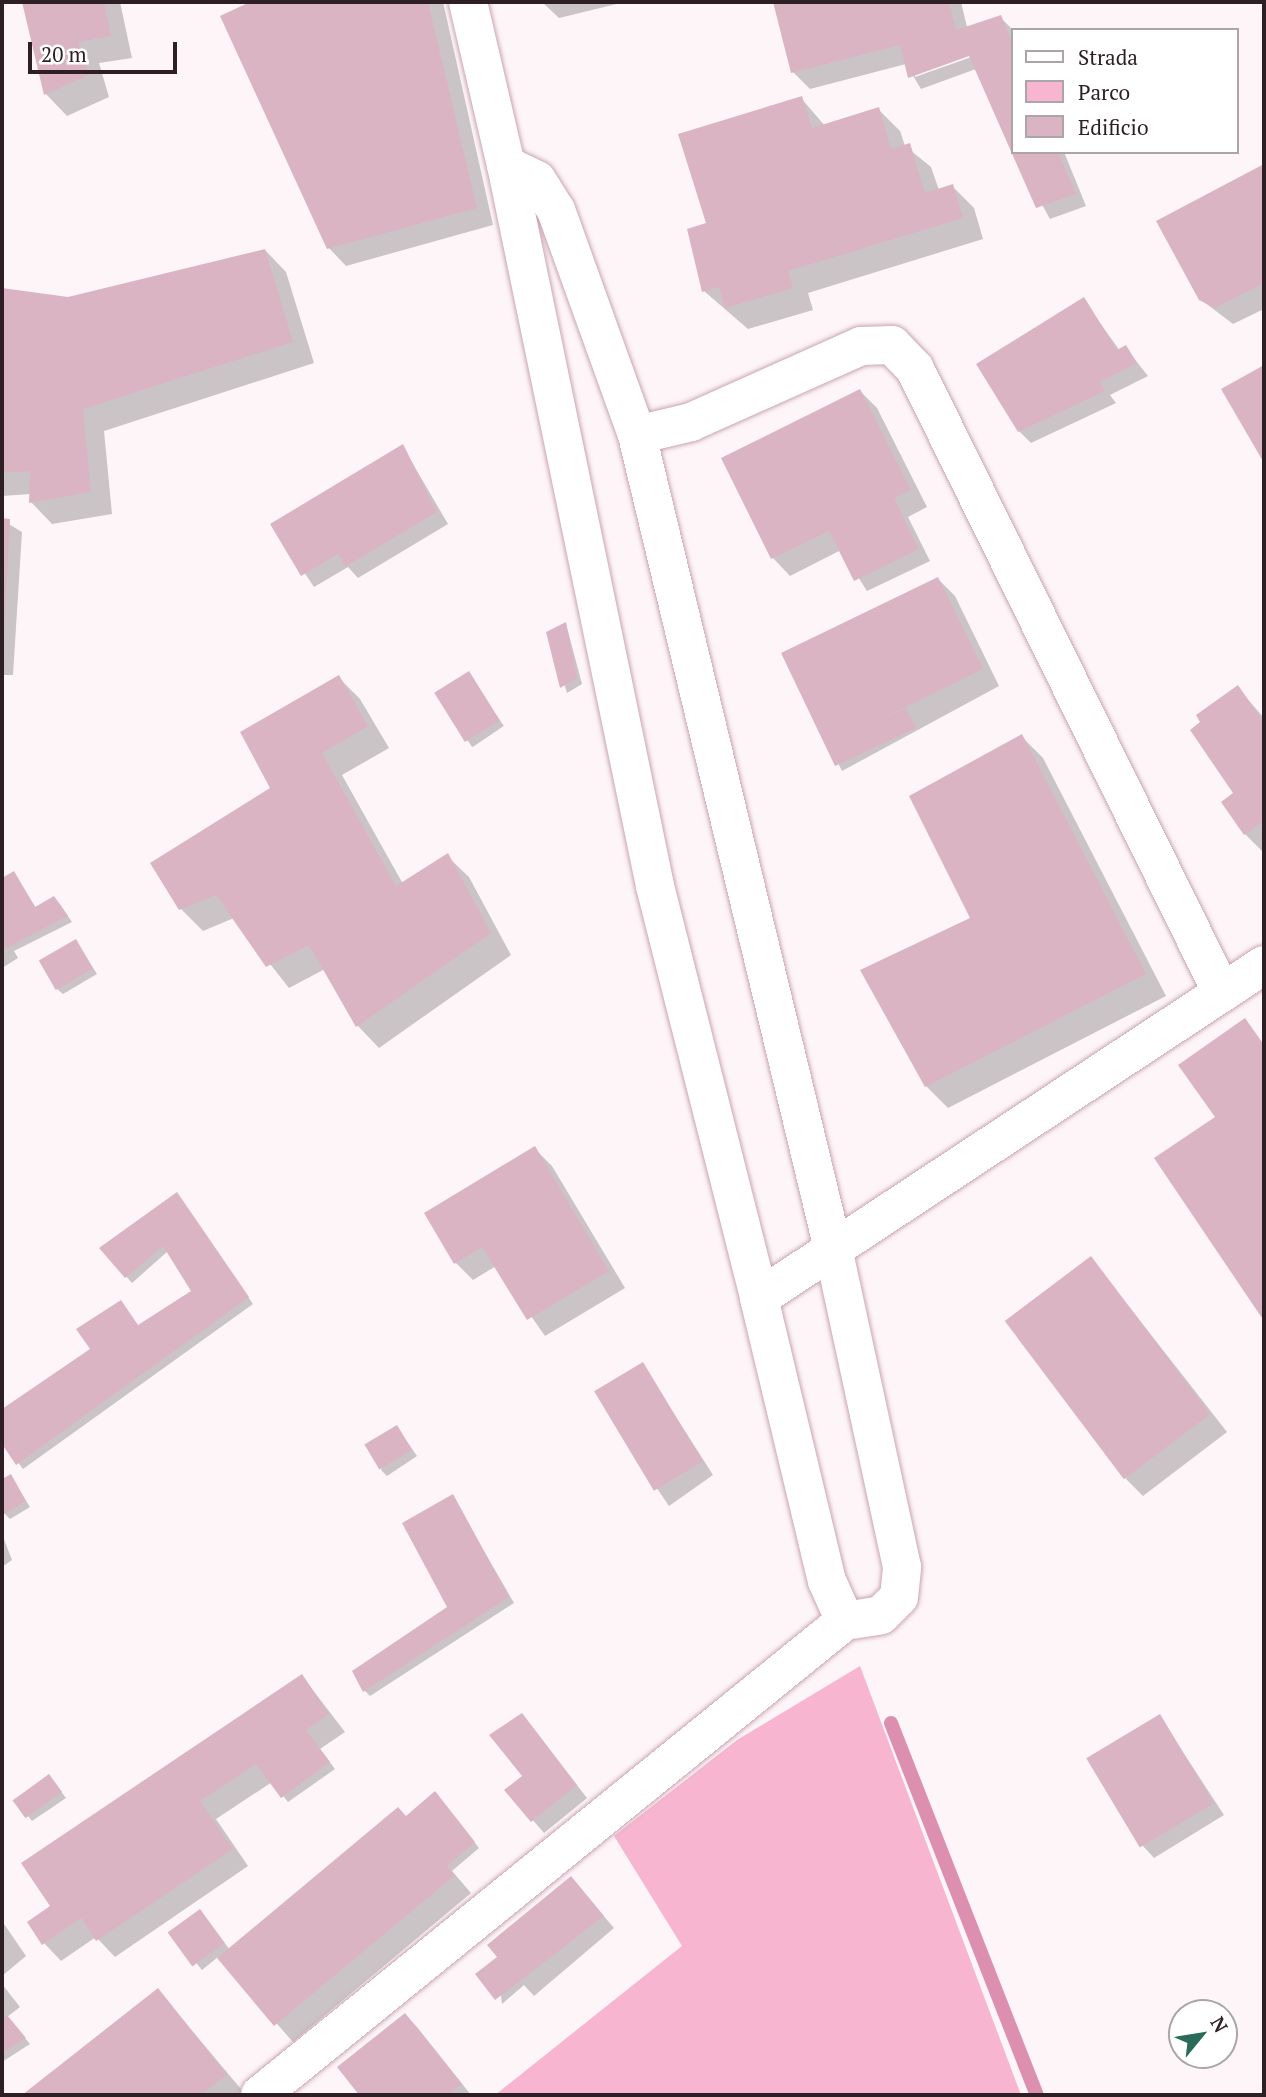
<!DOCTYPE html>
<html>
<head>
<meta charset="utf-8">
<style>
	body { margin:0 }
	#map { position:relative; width:1266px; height:2097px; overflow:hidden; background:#fdf5f8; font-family:"PT Serif",serif }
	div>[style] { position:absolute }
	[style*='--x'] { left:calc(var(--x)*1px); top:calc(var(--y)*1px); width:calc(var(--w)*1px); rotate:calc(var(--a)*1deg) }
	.green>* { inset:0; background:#f7b5cf }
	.shadow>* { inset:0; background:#0003; transform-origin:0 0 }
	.stream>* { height:14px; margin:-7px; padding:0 7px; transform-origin:7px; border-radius:7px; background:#dd8faf }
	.building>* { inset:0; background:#dbb4c3; transform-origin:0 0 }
	.roads { filter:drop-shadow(0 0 2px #caa4b2) drop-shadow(0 0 2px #caa4b2) }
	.street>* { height:38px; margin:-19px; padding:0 19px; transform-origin:19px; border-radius:19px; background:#fff }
	.secondary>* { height:38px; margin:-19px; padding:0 19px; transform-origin:19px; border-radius:19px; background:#fff }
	span { translate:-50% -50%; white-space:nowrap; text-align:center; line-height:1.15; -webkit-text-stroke:7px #fff; paint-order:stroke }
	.frame { position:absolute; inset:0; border:4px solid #2e1f25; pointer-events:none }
	.legend { position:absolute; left:1011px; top:28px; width:228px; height:126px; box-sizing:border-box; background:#fff; border:2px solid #aba5a8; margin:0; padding:9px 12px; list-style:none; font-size:21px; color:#2e1f25 }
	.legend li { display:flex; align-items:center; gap:14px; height:35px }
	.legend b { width:35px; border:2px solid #aba5a8 }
	.north { position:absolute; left:1168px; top:1999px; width:70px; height:70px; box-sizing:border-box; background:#fff; border:2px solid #aba5a8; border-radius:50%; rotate:60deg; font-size:19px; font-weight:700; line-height:28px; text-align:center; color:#2e1f25 }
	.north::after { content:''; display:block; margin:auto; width:24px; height:32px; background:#296a5a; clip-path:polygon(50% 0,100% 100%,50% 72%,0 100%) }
	.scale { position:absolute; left:28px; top:42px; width:149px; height:32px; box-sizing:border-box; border:4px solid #2e1f25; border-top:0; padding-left:9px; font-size:21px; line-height:24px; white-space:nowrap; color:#2e1f25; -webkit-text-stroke:5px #fff; paint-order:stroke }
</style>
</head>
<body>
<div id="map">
	<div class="green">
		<i style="clip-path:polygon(860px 1666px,1021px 2095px,495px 2095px,682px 1946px,614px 1836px,737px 1740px)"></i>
	</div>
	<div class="shadow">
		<i style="clip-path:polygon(23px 2px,120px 2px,132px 58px,99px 63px,109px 97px,67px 116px,46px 94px)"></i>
		<i style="clip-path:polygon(254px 2px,443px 2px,493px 225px,346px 266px,329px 248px,223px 17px)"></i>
		<i style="clip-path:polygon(542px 2px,625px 2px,559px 18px)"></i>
		<i style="clip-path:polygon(evenodd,775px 2px,961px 2px,967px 27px,1000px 17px,1013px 30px,1012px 150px,976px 69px,921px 89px,906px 64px,810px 89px,793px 72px,775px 2px,976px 52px,977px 55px,915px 77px,915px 73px,976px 52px)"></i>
		<i style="clip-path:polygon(801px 98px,825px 126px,878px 109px,900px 131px,905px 146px,931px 167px,939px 190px,952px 186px,974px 208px,983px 239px,808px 293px,813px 310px,748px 329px,704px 291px,708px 225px)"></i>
		<i style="clip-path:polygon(1013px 152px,1064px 152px,1086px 206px,1050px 219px)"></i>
		<i style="clip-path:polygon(1264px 166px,1264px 309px,1233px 324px,1200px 299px,1158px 222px)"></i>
		<i style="clip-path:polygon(265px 250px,286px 272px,314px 363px,104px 431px,112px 514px,52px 524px,31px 502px,31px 494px,2px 496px,2px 290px,68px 299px)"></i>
		<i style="clip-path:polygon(1083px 299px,1120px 351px,1125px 347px,1148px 376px,1110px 395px,1116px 403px,1031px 443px,1019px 431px)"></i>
		<i style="clip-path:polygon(860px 391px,877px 408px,927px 507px,908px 517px,930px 561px,867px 591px,841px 550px,790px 576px,773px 558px,723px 458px)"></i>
		<i style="clip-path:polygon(403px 447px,448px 524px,358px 578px,348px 567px,314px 587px,272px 524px)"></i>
		<i style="clip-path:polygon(2px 520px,22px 532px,13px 675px,2px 675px)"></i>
		<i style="clip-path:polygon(938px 579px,955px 596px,999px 686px,842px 771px,783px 654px)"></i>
		<i style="clip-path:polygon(566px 624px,582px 684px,567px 693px,548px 633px)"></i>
		<i style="left:468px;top:673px;width:64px;height:38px;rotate:56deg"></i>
		<i style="clip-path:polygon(338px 677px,360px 699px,389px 748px,342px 775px,403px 884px,447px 856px,469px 877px,511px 955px,379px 1048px,358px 1026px,325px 969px,289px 988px,234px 918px,203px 931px,181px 909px,272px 788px)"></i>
		<i style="clip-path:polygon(1238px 688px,1264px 718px,1262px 851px,1245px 834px,1236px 794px)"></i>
		<i style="clip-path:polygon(1021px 736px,1043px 758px,1166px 996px,948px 1108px,926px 1086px)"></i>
		<i style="clip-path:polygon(14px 873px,36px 908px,59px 903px,72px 922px,14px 951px,18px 958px,2px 968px,2px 880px)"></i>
		<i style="clip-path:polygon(76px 941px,97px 974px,63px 994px,57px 989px)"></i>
		<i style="clip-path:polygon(1250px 1026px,1264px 1046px,1264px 1318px,1156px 1159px,1218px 1117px)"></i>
		<i style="clip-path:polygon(534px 1148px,552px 1166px,625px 1288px,545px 1336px,496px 1266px,473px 1280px,455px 1262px)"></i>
		<i style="clip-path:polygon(182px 1200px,253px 1304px,23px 1469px,2px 1441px,2px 1411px,194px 1291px,168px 1251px,132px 1283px,102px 1249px)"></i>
		<i style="clip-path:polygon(1091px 1258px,1227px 1432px,1143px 1496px,1126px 1479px)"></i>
		<i style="clip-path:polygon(643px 1365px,713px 1475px,669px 1506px,621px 1435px)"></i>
		<i style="clip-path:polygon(397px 1427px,417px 1456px,387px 1476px,381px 1470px)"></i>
		<i style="clip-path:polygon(10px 1476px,30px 1507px,10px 1519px,2px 1511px,2px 1481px)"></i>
		<i style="clip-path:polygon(452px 1496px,514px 1603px,370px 1696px,364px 1690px,450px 1607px)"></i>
		<i style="clip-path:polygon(2px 1534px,12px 1560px,2px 1567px)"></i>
		<i style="clip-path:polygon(302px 1676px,345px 1732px,320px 1749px,335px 1769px,288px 1802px,272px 1782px,216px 1819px,248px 1866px,115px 1957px,96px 1937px,61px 1961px,44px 1943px,52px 1907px)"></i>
		<i style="clip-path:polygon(522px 1715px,587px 1798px,544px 1833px,507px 1790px,525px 1776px)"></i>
		<i style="clip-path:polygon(1160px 1717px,1224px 1815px,1154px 1858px,1143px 1846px)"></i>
		<i style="clip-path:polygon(54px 1782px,66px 1798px,32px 1821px,15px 1799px)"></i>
		<i style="clip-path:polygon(440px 1799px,479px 1848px,452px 1871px,471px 1893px,293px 2042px,218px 1957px,202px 1970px,197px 1964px,205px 1917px,230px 1950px)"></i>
		<i style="clip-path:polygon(571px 1878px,614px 1928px,534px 1996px,524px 1985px,502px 2004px,497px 1959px)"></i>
		<i style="clip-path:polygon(2px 1921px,26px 1956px,2px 1976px)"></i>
		<i style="clip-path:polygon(2px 1984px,20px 2007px,7px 2017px,30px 2044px,2px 2062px)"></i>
		<i style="clip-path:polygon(158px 1990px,246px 2095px,25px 2095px)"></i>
		<i style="clip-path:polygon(405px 2015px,417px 2027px,471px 2095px,361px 2095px,339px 2067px)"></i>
	</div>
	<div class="stream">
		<i style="--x:891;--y:1723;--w:400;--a:68.6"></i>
	</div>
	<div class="building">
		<i style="clip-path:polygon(22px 2px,104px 2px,111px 36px,78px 42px,89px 75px,44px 95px)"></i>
		<i style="clip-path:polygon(250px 2px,428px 2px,477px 208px,327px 249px,220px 16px)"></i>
		<i style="clip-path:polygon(773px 2px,949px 2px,956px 30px,1001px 15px,1012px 42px,1012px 152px,1058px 152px,1076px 194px,1036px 208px,969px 56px,908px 78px,900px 45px,791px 73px)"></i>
		<i style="clip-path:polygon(802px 96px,812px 128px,879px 107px,891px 149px,910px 143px,925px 193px,953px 184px,963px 218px,788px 271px,793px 288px,725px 308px,719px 287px,702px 292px,687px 229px,706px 223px,678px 134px)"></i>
		<i style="clip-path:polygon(1264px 164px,1264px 283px,1215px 308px,1199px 300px,1156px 221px)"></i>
		<i style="clip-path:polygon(265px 249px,293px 342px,83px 409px,91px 492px,29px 503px,30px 471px,2px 473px,2px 288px,68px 297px)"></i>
		<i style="clip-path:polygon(1084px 297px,1117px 350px,1126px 345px,1137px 363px,1100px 382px,1105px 391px,1018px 432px,976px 364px)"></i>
		<i style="clip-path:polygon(1264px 365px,1264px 463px,1221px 389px)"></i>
		<i style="clip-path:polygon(860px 389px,911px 490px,894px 498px,919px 549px,854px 581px,829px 531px,771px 559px,721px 458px)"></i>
		<i style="clip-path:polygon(403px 444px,437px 512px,345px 567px,338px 554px,301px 576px,270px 524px)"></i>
		<i style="clip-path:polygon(2px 518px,10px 519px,4px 635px,2px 635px)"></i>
		<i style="clip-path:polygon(938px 577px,983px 669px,877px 721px,906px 708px,916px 728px,835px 766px,781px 653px)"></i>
		<i style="clip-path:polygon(566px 622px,577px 678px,560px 688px,546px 632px)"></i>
		<i style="left:469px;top:671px;width:58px;height:41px;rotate:58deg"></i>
		<i style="clip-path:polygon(339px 675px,368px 726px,322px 753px,396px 886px,448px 853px,491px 933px,356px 1027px,309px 945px,266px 967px,216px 895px,179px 910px,150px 863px,270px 788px,240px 732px)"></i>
		<i style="clip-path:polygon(1238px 685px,1264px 723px,1264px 821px,1244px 835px,1221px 802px,1233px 793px,1190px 730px,1200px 722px,1196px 715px)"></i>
		<i style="clip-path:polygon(1022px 734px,1146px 974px,925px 1087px,860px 970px,970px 918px,909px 796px)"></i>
		<i style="clip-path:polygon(14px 871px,35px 907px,54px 896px,68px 916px,2px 950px,2px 878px)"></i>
		<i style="left:76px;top:939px;width:34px;height:43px;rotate:60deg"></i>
		<i style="clip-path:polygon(1245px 1018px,1264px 1045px,1264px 1321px,1154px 1158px,1215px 1117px,1178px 1065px)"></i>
		<i style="clip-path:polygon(535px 1146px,609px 1271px,527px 1320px,482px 1247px,454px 1264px,424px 1213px)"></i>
		<i style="clip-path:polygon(177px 1192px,249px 1297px,16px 1465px,2px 1444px,2px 1409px,90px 1349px,76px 1329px,121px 1300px,138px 1325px,191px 1291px,163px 1246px,125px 1278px,99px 1248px)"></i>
		<i style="left:1091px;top:1256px;width:198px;height:108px;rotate:53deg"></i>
		<i style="left:643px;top:1362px;width:116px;height:57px;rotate:59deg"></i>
		<i style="left:397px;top:1425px;width:29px;height:38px;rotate:59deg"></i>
		<i style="clip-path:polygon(11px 1474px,26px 1501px,2px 1515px,2px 1479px)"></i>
		<i style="clip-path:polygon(453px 1494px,509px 1597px,363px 1692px,352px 1671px,447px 1607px,402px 1523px)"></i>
		<i style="clip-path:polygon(302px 1674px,329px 1714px,306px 1730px,330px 1762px,281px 1798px,256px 1764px,200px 1801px,233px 1849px,96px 1941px,81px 1918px,42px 1945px,27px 1922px,50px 1906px,21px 1863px)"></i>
		<i style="clip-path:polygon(522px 1713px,577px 1785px,531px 1822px,504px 1790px,522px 1776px,489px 1735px)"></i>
		<i style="left:1160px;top:1714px;width:104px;height:86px;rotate:59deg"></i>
		<i style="left:49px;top:1774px;width:22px;height:45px;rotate:54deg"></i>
		<i style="clip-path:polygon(435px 1791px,475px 1842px,447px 1866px,455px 1875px,274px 2026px,217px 1958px,398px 1807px,406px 1816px)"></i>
		<i style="clip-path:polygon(571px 1876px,604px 1916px,495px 2000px,475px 1974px,497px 1957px,487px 1945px)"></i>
		<i style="left:200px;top:1909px;width:42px;height:40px;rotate:54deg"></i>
		<i style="clip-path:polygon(158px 1988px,227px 2075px,201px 2095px,22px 2095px)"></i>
		<i style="clip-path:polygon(405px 2013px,462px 2084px,448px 2095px,359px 2095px,337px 2067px)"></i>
		<i style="clip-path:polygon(7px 2015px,26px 2038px,2px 2053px,2px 2019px)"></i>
	</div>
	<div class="roads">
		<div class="street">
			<i style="--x:468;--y:2;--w:167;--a:76.9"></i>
			<i style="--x:637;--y:435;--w:56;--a:-13.5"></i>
			<i style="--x:691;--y:422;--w:186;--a:-24.1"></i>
			<i style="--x:861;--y:346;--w:31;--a:-2"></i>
			<i style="--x:892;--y:345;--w:33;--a:46"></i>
			<i style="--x:915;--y:369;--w:695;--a:63.8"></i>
			<i style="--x:759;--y:1298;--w:291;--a:76.5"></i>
			<i style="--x:827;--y:1581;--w:44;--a:65.8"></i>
			<i style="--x:260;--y:2095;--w:753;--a:-39.02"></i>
			<i style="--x:845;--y:1621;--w:36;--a:-9"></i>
			<i style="--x:881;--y:1615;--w:25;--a:-45"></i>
			<i style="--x:899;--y:1597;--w:30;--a:-84"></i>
			<i style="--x:902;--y:1567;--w:321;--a:-102.2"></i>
		</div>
		<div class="secondary">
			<i style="--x:506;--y:165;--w:736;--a:78.32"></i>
			<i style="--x:655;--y:886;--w:425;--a:75.8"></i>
			<i style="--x:759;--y:1298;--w:605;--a:-33.4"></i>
			<i style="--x:506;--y:165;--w:34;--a:26"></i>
			<i style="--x:537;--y:180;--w:36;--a:58"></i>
			<i style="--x:556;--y:210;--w:239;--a:70.2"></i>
			<i style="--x:637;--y:435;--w:841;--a:76.46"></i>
		</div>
	</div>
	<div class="frame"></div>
	<ul class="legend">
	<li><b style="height:9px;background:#fff"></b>Strada</li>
	<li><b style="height:19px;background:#f7b5cf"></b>Parco</li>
	<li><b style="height:19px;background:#dbb4c3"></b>Edificio</li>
	</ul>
	<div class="north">N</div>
	<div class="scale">20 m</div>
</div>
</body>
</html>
